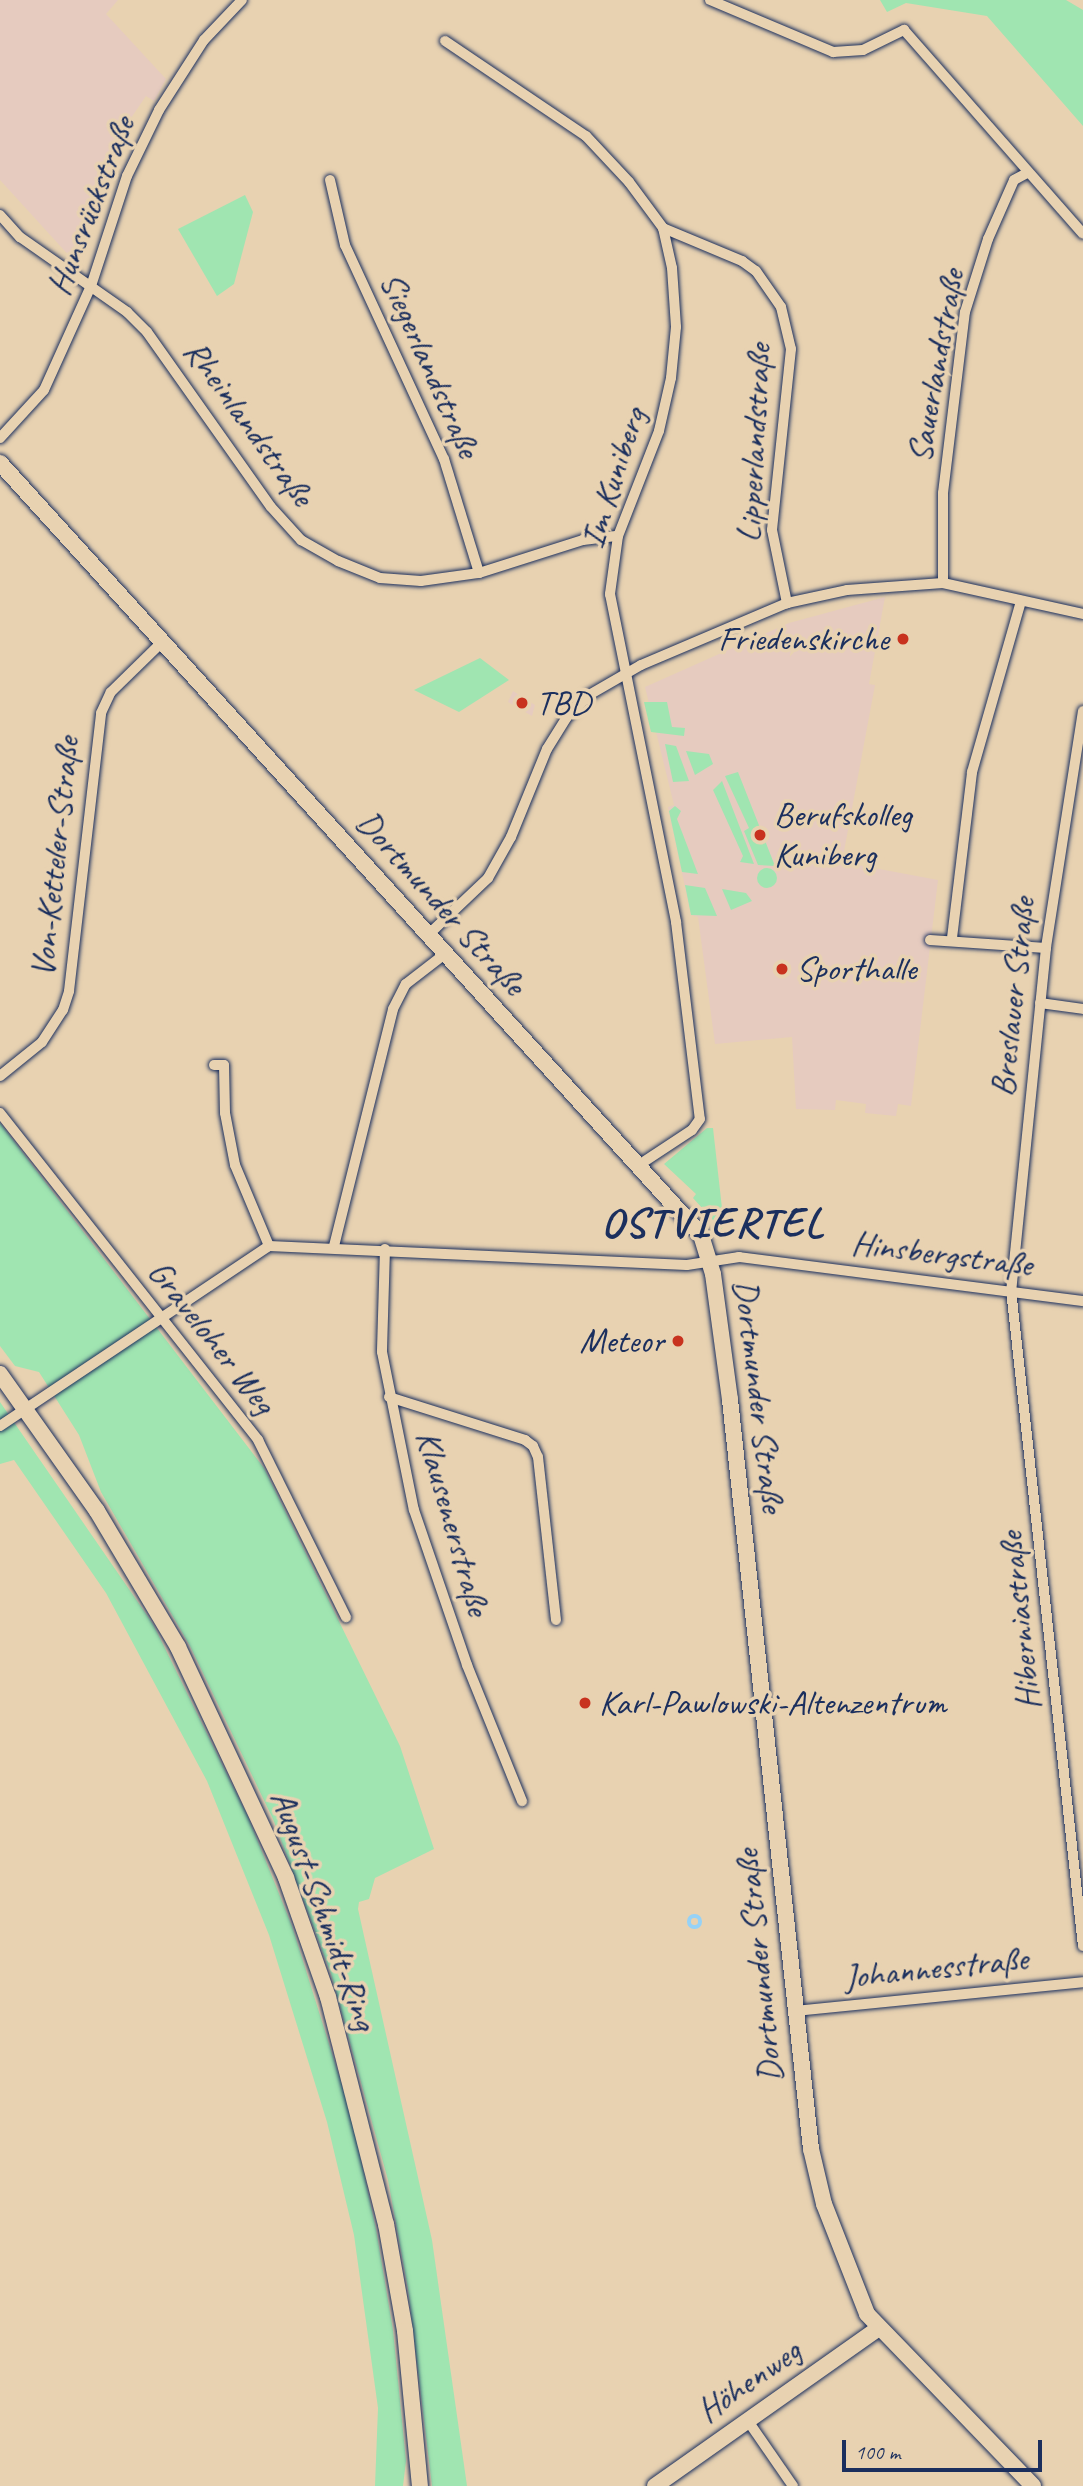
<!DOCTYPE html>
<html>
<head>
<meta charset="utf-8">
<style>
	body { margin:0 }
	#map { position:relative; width:1083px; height:2486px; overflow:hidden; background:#e8d2b1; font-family:Caveat,sans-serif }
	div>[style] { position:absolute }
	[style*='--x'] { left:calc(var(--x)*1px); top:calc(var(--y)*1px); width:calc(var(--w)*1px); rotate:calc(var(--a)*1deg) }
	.built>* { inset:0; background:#e6cbbf }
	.green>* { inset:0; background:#a0e5b1 }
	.round { border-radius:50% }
	.stream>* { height:4.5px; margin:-2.25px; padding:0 2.25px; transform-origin:2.25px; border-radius:2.25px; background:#96d2f6 }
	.stream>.ring { margin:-2.25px; padding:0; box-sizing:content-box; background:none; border:4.5px solid #96d2f6; border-radius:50% }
	.roads { filter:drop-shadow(0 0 2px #1b2f5e) drop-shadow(0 0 2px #1b2f5e) }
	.street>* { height:10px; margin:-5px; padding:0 5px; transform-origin:5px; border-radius:5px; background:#e8d2b1 }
	.secondary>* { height:16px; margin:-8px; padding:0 8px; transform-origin:8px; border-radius:8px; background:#e8d2b1 }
	.dots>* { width:19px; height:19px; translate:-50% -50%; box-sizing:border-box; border:4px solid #e8d2b1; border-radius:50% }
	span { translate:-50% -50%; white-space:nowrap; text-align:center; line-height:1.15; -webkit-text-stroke:7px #e8d2b1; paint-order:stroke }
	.street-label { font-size:35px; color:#1b2f5e }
	.poi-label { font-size:35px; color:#1b2f5e }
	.right { translate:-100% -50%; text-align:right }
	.left { translate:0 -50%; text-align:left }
	.district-label { font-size:42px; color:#1b2f5e; font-weight:700; letter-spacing:2px }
	.scale { position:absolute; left:842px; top:2440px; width:200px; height:32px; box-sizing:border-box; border:4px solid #1b2f5e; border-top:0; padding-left:9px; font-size:21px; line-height:24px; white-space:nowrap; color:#1b2f5e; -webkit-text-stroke:5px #e8d2b1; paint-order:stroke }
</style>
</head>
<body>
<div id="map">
	<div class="built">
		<i style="clip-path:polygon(0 0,118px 0,106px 14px,166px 79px,154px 101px,146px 96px,131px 118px,73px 260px,0 180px)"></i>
		<i style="clip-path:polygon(885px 597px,869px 684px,875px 685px,842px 862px,938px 880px,911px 1106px,898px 1104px,896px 1116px,865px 1113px,866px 1104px,836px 1100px,835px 1110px,796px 1109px,792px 1037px,715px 1044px,698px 917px,691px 915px,668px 807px,674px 805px,645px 687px,789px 623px)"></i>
		<i style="clip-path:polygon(513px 691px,535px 705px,532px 716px,508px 702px)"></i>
	</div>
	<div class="green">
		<i style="clip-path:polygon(880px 0,1066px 0,1083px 10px,1083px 126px,987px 16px,906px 3px,887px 12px)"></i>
		<i style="clip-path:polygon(245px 195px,253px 212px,234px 284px,217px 296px,178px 229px)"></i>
		<i style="clip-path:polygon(480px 658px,509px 680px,459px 712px,414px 690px)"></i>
		<i style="clip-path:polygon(644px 702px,667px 702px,672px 727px,685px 728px,684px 736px,651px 732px)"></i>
		<i style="clip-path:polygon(665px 744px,676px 746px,689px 781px,673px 782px)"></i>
		<i style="clip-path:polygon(686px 751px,709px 754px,713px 764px,695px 775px)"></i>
		<i style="clip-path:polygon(738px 772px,775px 866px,758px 865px,744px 831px,749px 828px,725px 776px)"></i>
		<i style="clip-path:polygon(722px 781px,754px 864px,740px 862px,743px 856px,713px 790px)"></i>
		<i style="clip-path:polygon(675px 806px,681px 811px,677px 819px,698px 874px,682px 872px,669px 811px)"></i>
		<i class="round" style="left:757px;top:868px;width:20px;height:20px"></i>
		<i style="clip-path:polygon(685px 885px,705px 888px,717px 916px,691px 915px)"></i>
		<i style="clip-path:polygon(722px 889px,746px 893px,752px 901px,731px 910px)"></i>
		<i style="clip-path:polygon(0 1123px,264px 1468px,400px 1746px,434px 1849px,375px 1878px,369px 1899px,359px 1902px,358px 1909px,432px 2240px,467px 2486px,432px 2486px,408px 2289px,388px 2180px,331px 1974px,273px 1819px,190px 1646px,101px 1492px,79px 1435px,39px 1372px,15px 1366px,0 1346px)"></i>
		<i style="clip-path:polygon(707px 1128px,713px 1128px,724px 1226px,721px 1229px,693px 1198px,696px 1194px,664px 1164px)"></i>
		<i style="clip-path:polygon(0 1402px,153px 1624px,248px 1817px,292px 1926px,351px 2114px,376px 2229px,393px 2330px,406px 2461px,403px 2486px,375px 2486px,378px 2408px,354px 2235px,327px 2122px,269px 1935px,207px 1781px,106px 1593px,14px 1460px,0 1464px)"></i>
	</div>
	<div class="stream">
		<i class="ring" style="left:689.5px;top:1916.5px;width:6.5px;height:6.5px"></i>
	</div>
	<div class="roads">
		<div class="street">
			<i style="--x:710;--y:0;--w:134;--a:22.9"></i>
			<i style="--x:833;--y:52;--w:30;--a:-4"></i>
			<i style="--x:863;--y:50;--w:46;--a:-26"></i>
			<i style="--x:904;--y:30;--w:271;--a:48.7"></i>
			<i style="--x:445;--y:41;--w:170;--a:34"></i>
			<i style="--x:586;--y:136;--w:63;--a:46.9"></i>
			<i style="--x:629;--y:182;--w:57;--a:53.5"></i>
			<i style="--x:663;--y:228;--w:41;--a:77.3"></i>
			<i style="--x:672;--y:268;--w:59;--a:86.1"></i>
			<i style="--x:676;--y:327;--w:51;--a:95.6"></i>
			<i style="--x:671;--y:378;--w:54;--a:102.8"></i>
			<i style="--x:659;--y:431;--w:113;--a:111.3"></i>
			<i style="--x:618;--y:536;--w:59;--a:97.9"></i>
			<i style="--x:610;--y:594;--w:335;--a:78.6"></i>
			<i style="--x:676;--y:922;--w:198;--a:83.1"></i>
			<i style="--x:700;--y:1119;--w:14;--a:126"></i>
			<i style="--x:692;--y:1130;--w:64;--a:146.6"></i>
			<i style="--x:330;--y:180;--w:67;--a:77"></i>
			<i style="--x:345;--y:245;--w:236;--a:65.2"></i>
			<i style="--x:444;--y:459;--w:119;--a:72.9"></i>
			<i style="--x:0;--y:215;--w:30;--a:48"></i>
			<i style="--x:20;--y:237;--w:131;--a:35"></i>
			<i style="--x:127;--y:312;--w:28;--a:45"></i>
			<i style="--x:147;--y:332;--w:214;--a:54.7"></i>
			<i style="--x:271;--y:507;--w:45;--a:47.7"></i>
			<i style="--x:301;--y:540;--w:43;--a:29.6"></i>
			<i style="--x:338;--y:561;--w:45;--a:22"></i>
			<i style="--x:380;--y:578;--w:41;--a:4.2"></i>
			<i style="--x:421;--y:581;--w:59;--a:-7.9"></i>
			<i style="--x:479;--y:573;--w:109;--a:-17.6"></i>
			<i style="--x:583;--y:540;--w:35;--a:-7"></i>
			<i style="--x:663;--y:228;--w:86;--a:22.7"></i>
			<i style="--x:742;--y:261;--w:17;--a:36"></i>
			<i style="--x:756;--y:271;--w:44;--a:55.2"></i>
			<i style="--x:781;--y:307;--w:43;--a:76.6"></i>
			<i style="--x:791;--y:349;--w:182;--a:96"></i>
			<i style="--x:772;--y:530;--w:75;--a:78.4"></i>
			<i style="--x:0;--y:438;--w:65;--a:-47.5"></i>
			<i style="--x:44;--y:390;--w:114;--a:-65.7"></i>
			<i style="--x:91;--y:286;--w:116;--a:-71.9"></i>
			<i style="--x:127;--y:176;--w:73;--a:-64.1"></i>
			<i style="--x:159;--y:110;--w:83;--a:-57.3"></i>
			<i style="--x:204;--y:40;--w:55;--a:-46.5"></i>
			<i style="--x:943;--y:583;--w:90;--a:-90"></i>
			<i style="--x:943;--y:493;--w:182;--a:-83.1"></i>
			<i style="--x:965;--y:312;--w:77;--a:-72.5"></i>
			<i style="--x:988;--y:239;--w:64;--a:-66.2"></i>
			<i style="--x:1014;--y:180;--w:15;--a:-28"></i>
			<i style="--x:1083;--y:711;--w:240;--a:98.9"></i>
			<i style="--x:1046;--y:948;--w:344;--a:95.8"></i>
			<i style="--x:1011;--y:1290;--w:660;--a:83.74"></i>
			<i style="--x:428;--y:935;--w:83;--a:-43.5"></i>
			<i style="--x:488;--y:878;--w:47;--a:-60.7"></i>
			<i style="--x:511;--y:837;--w:95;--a:-67.8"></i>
			<i style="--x:547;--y:749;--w:36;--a:-58"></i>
			<i style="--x:566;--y:718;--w:33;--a:-45"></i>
			<i style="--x:589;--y:695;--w:60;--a:-30"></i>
			<i style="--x:641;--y:665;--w:159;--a:-23"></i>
			<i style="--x:787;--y:603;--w:61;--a:-12.2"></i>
			<i style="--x:847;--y:590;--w:96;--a:-4.2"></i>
			<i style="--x:943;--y:583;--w:143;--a:12.5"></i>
			<i style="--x:952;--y:938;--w:167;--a:-83.1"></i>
			<i style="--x:972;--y:772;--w:178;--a:-74"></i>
			<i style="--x:930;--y:940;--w:116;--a:3.9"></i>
			<i style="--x:1040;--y:1003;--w:43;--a:7.9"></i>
			<i style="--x:214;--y:1065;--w:10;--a:0"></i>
			<i style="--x:224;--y:1065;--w:48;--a:88.8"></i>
			<i style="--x:225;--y:1113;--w:53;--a:79.1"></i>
			<i style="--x:235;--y:1165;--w:88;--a:67.2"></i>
			<i style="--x:0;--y:1076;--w:54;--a:-39"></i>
			<i style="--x:42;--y:1042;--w:38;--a:-57"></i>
			<i style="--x:63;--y:1010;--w:20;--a:-72"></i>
			<i style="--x:69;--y:991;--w:280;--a:-83.4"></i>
			<i style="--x:101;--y:713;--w:23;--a:-65"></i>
			<i style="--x:111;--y:692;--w:71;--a:-44.4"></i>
			<i style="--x:0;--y:1113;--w:417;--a:51.7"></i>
			<i style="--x:258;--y:1440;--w:198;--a:63.6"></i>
			<i style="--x:334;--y:1246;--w:244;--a:-76"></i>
			<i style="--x:393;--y:1009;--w:28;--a:-63"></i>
			<i style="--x:406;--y:984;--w:51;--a:-37.8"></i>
			<i style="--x:385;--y:1249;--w:103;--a:91.7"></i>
			<i style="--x:382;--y:1352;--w:161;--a:78.6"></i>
			<i style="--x:414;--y:1510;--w:164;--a:71.1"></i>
			<i style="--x:467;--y:1665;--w:147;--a:68"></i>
			<i style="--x:389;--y:1397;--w:143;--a:17.5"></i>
			<i style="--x:525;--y:1440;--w:10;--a:37"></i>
			<i style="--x:533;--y:1446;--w:12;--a:66"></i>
			<i style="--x:538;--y:1457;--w:164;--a:83.7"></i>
			<i style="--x:0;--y:1426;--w:324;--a:-33.8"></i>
			<i style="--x:269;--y:1246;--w:418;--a:2.6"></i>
			<i style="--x:687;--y:1265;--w:53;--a:-8.7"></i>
			<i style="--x:739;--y:1257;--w:347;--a:7.3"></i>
			<i style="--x:795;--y:2011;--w:289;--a:-5.7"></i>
			<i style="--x:748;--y:2421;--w:79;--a:55.3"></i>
		</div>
		<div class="secondary">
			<i style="--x:0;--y:463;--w:1043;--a:47.76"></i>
			<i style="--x:701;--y:1235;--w:41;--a:72.9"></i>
			<i style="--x:713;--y:1274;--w:127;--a:82.3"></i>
			<i style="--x:730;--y:1400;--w:753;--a:83.83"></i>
			<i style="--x:811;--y:2149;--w:57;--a:76.7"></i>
			<i style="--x:824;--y:2204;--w:118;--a:68.6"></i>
			<i style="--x:867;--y:2314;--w:239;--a:46"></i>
			<i style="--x:0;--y:1374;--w:168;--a:54.7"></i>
			<i style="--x:97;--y:1511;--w:158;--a:59.2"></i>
			<i style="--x:178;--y:1647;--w:255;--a:64.9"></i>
			<i style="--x:286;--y:1878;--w:126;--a:70.6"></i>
			<i style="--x:328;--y:1997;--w:234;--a:75.7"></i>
			<i style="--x:386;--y:2224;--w:109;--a:79.9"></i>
			<i style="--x:405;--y:2331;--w:156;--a:84.5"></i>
			<i style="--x:655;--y:2486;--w:274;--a:-35.2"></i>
		</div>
	</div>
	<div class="dots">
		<i style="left:903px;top:639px;background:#c8321e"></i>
		<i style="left:522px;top:703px;background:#c8321e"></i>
		<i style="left:760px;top:835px;background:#c8321e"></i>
		<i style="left:782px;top:969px;background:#c8321e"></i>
		<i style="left:678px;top:1341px;background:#c8321e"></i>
		<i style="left:585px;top:1703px;background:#c8321e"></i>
	</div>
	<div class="street-label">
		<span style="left:91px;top:206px;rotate:-69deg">Hunsrückstraße</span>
		<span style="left:430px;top:365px;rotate:66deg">Siegerlandstraße</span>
		<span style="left:936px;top:366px;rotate:-80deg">Sauerlandstraße</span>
		<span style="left:249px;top:423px;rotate:54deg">Rheinlandstraße</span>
		<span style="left:754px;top:443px;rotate:-87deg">Lipperlandstraße</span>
		<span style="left:613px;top:478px;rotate:-72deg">Im Kuniberg</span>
		<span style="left:55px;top:857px;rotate:-84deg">Von-Ketteler-Straße</span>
		<span style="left:441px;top:903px;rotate:48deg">Dortmunder Straße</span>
		<span style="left:1013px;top:997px;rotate:-84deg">Breslauer Straße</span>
		<span style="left:942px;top:1254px;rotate:7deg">Hinsbergstraße</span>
		<span style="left:212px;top:1337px;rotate:52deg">Graveloher Weg</span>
		<span style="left:759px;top:1396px;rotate:83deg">Dortmunder Straße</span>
		<span style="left:453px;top:1523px;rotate:74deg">Klausenerstraße</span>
		<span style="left:1020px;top:1621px;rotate:-96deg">Hiberniastraße</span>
		<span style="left:324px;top:1910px;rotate:70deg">August-Schmidt-Ring</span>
		<span style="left:759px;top:1966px;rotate:-96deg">Dortmunder Straße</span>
		<span style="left:936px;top:1968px;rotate:-6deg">Johannesstraße</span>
		<span style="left:749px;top:2381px;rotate:-35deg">Höhenweg</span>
	</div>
	<div class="poi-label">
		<span class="right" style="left:889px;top:639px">Friedenskirche</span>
		<span class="left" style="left:536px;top:703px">TBD</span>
		<span class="left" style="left:774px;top:835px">Berufskolleg<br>Kuniberg</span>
		<span class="left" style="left:796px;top:969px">Sporthalle</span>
		<span class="right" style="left:664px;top:1341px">Meteor</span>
		<span class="left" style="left:599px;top:1703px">Karl-Pawlowski-Altenzentrum</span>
	</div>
	<div class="district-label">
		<span style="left:713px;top:1223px">OSTVIERTEL</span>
	</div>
	<div class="scale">100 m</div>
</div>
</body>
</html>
